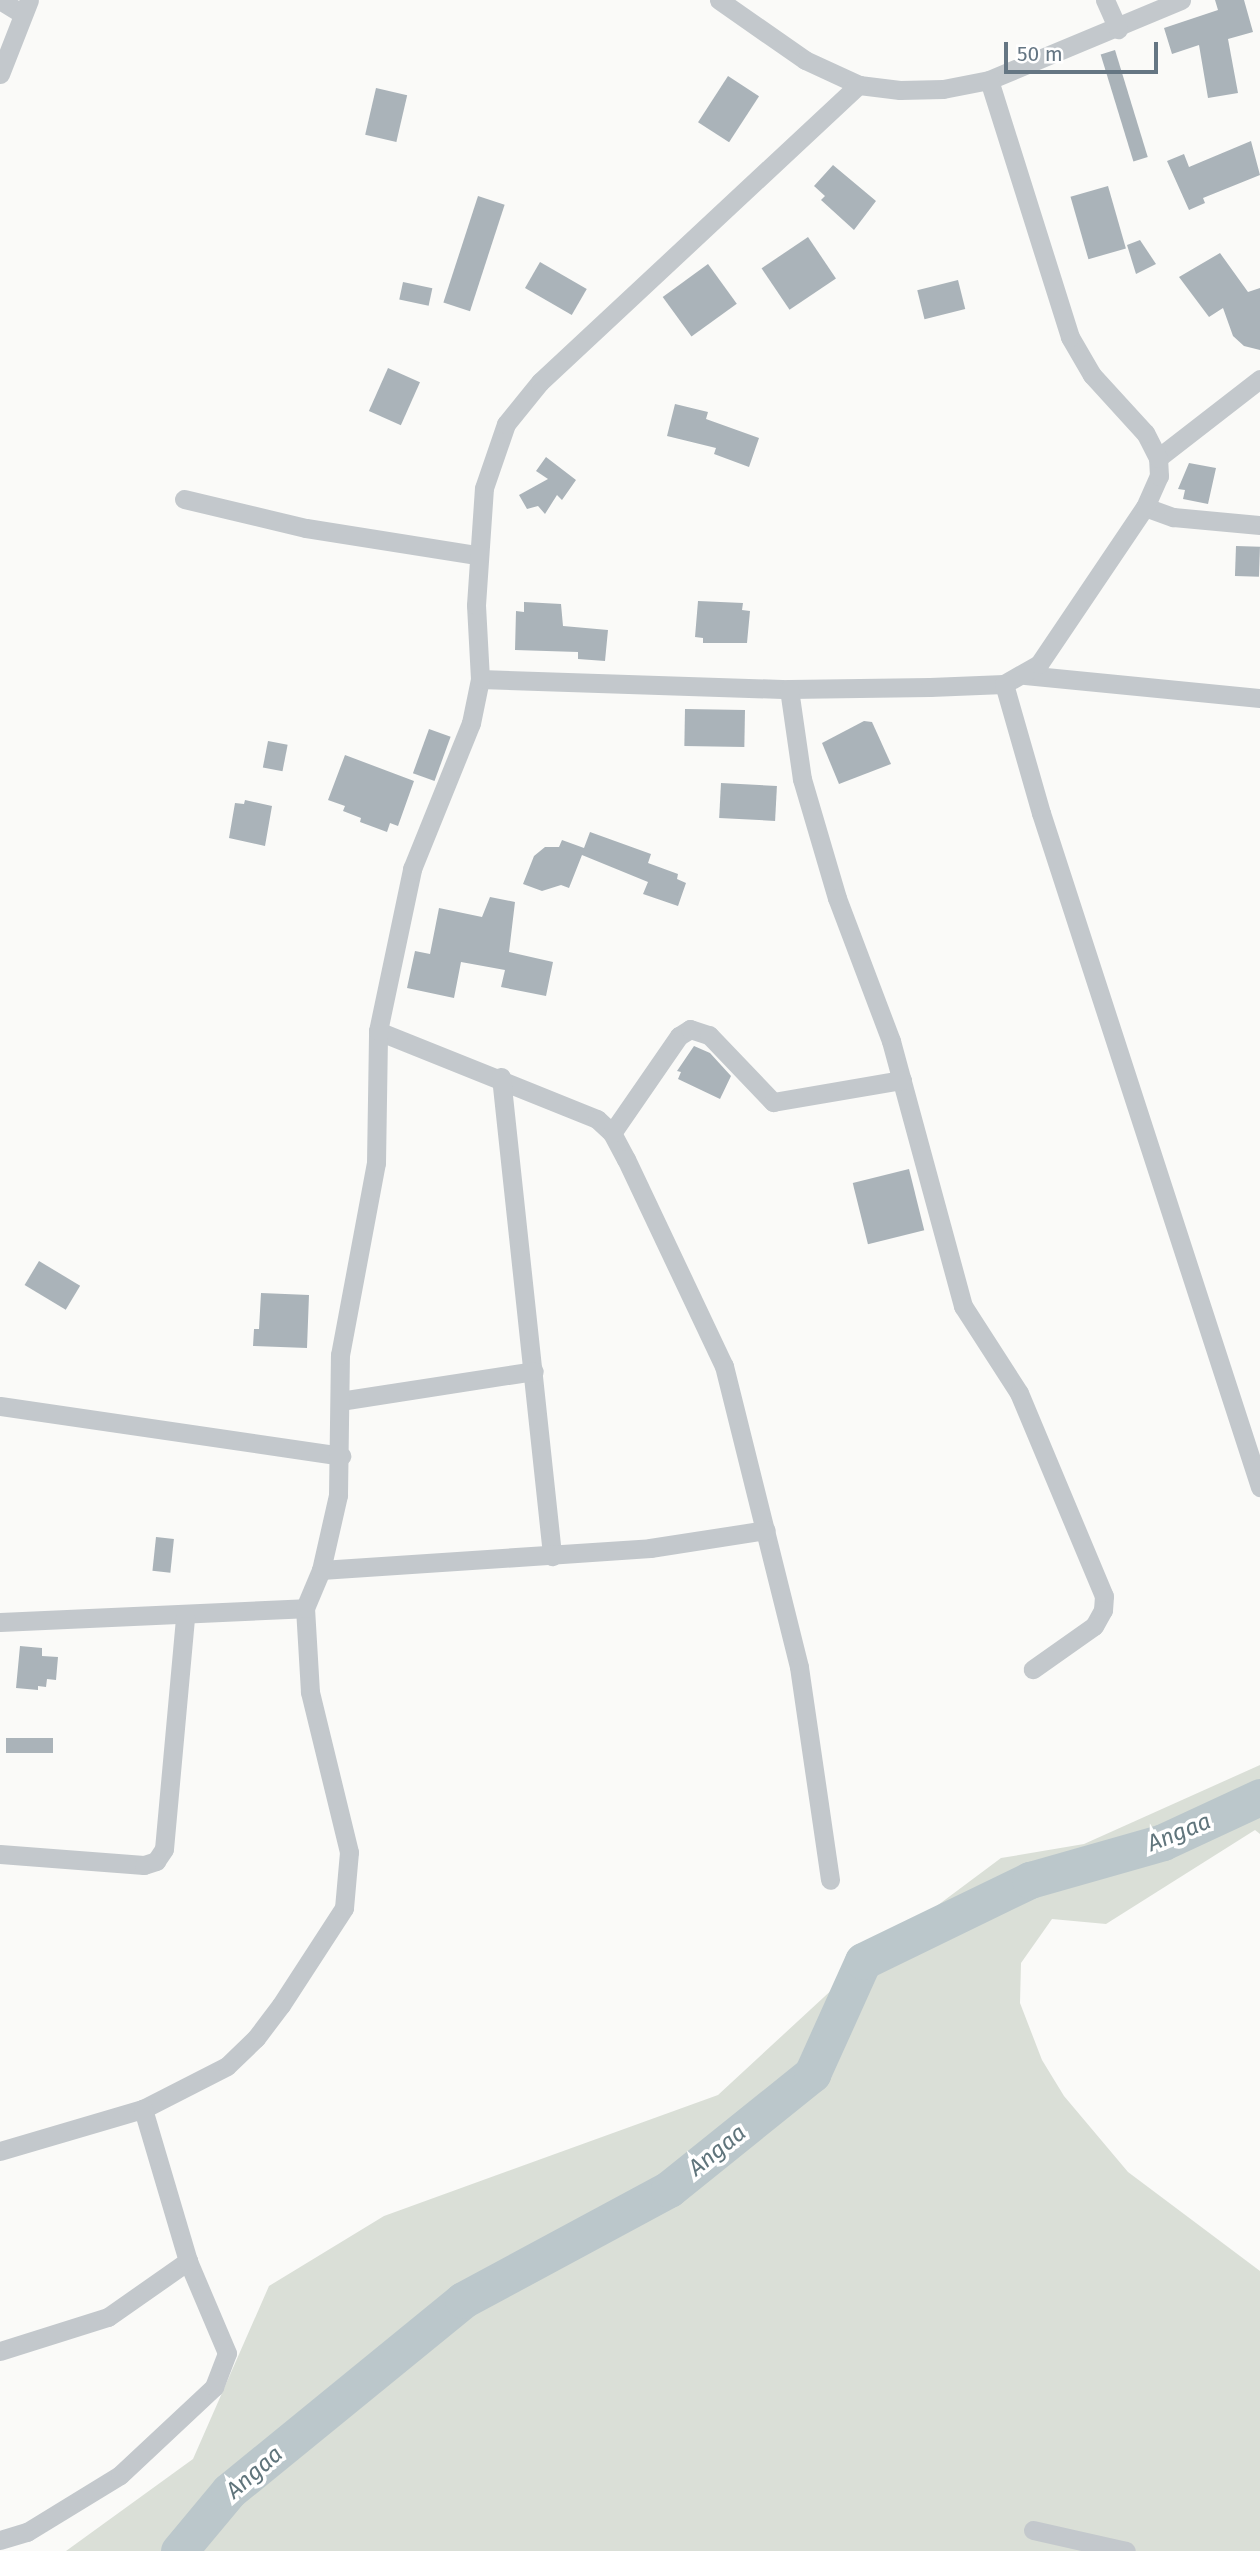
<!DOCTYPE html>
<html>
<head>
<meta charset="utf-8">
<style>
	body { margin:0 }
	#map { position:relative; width:1260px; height:2551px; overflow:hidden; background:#fafaf8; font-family:"Fira Sans",sans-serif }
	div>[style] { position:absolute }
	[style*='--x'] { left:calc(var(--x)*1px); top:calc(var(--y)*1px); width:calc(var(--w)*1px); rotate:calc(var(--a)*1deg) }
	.green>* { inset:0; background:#dadfd7 }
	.river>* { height:37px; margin:-18.5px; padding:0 18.5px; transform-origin:18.5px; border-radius:18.5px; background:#bbc7cb }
	.building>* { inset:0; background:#aab3b9; transform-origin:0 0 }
	.minor>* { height:19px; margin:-9.5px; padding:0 9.5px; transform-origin:9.5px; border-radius:9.5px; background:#c3c8cc }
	span { translate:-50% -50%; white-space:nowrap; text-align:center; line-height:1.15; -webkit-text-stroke:7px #fff; paint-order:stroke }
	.water-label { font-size:23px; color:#60757c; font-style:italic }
	.scale { position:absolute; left:1004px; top:42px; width:154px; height:32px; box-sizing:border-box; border:4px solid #657683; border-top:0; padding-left:9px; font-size:21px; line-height:24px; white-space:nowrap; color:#657683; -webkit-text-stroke:5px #fff; paint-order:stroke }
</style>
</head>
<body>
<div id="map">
	<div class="green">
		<i style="clip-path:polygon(1260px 1765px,1260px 1834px,1255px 1830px,1106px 1924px,1052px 1919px,1021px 1963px,1020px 2003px,1042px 2060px,1064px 2096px,1128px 2172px,1260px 2271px,1260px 2551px,66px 2551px,193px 2459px,269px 2286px,384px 2216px,718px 2095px,863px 1961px,1001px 1858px,1084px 1844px)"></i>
	</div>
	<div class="river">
		<i style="--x:179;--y:2551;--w:78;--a:-50.2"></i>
		<i style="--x:229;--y:2491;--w:302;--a:-39.2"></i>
		<i style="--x:463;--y:2300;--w:234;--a:-28.3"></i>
		<i style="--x:669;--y:2189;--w:184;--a:-38.8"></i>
		<i style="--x:812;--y:2074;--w:124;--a:-65.7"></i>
		<i style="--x:863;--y:1961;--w:186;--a:-25.9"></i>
		<i style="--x:1030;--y:1880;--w:138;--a:-15.9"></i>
		<i style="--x:1163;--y:1842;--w:107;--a:-24.9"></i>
	</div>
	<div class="building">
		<i style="clip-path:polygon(1215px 0,1244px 0,1253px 32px,1228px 39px,1238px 93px,1208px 98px,1199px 45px,1172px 54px,1164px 28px,1218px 10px)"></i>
		<i style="left:1115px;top:50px;width:112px;height:15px;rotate:73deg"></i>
		<i style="left:728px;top:76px;width:37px;height:55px;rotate:33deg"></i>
		<i style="left:376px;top:88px;width:32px;height:48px;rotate:13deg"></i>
		<i style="clip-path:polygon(1251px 141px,1260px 175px,1203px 198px,1205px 203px,1189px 210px,1167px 161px,1184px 154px,1189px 167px)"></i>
		<i style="clip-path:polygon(833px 165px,876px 201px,854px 230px,821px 200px,825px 196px,814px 186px)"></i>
		<i style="left:1108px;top:186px;width:65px;height:39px;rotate:74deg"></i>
		<i style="left:478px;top:196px;width:28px;height:112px;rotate:18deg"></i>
		<i style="left:808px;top:237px;width:50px;height:56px;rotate:56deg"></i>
		<i style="clip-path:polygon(1140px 240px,1156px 264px,1136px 274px,1127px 245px)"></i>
		<i style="clip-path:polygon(1220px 253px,1248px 292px,1260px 288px,1260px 350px,1244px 346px,1233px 336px,1223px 308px,1209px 317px,1179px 277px)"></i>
		<i style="left:540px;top:262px;width:54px;height:30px;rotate:30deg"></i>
		<i style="left:708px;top:264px;width:49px;height:56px;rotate:54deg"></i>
		<i style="left:958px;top:280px;width:30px;height:42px;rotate:76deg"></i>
		<i style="left:403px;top:282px;width:30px;height:18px;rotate:12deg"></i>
		<i style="left:388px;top:368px;width:35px;height:47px;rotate:24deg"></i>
		<i style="clip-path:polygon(675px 404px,708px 412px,706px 419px,759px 438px,749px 467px,714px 454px,716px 448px,667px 436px)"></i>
		<i style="clip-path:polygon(546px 457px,576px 480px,562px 500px,557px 495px,545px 514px,538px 506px,527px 509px,519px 495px,548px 479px,536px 471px)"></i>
		<i style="clip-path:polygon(1189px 463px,1216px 468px,1208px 504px,1183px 499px,1185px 490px,1178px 489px)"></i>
		<i style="left:1236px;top:546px;width:24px;height:30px;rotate:2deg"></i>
		<i style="clip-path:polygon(698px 601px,743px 603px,742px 610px,750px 611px,747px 643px,703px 643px,703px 638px,695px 637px)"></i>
		<i style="clip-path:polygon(524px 602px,561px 604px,563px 626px,608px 630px,605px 661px,578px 659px,578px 652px,515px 650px,516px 611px,524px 612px)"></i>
		<i style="left:685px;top:709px;width:60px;height:37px;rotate:1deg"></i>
		<i style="clip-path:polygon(864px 721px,872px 722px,891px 764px,839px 784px,822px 743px)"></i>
		<i style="left:429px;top:729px;width:23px;height:47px;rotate:20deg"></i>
		<i style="left:268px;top:741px;width:20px;height:27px;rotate:11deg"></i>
		<i style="clip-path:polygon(345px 755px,414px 781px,398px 826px,390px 823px,387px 832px,360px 822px,361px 818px,343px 811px,345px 806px,328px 800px)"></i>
		<i style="left:721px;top:783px;width:56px;height:35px;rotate:3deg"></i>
		<i style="clip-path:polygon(245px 800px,272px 806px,265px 846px,229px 838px,235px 803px,244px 804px)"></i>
		<i style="clip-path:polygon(590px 832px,651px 854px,648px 863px,678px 874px,677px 879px,686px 883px,678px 906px,643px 894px,648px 882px,582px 855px,569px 888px,561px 885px,542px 891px,523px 884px,534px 856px,545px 847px,559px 847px,562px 840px,584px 848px)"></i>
		<i style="clip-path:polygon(490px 897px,515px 902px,509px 952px,553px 962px,546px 996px,501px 987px,505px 970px,461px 962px,454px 998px,407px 988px,415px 951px,430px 954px,439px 908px,482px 917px)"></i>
		<i style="clip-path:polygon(694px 1046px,710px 1053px,731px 1076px,720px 1099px,678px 1079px,681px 1072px,677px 1071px)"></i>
		<i style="left:909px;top:1169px;width:63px;height:58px;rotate:76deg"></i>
		<i style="left:39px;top:1261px;width:48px;height:28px;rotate:31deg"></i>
		<i style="clip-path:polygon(261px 1293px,309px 1295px,307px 1348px,253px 1346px,254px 1329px,259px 1329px)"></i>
		<i style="left:156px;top:1537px;width:18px;height:34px;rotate:6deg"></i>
		<i style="clip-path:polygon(20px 1646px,42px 1648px,42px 1656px,58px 1657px,56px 1680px,47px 1679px,46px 1687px,38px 1686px,38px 1690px,16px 1688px)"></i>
		<i style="left:53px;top:1738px;width:15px;height:47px;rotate:90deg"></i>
	</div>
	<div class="minor">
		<i style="--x:0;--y:0;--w:26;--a:32"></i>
		<i style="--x:719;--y:0;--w:105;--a:34.9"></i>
		<i style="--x:805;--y:60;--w:60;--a:24.8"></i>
		<i style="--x:859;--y:85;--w:41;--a:7"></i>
		<i style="--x:900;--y:90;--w:43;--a:-1.3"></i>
		<i style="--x:943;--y:89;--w:47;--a:-11.1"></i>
		<i style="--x:989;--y:80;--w:208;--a:-22.6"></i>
		<i style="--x:1105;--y:0;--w:32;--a:66"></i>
		<i style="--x:0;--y:74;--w:79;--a:-68.6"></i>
		<i style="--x:1158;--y:458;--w:129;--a:-37.8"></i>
		<i style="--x:184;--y:499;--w:125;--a:13.4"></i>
		<i style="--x:306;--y:528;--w:173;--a:9"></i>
		<i style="--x:1145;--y:507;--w:30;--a:20"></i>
		<i style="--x:1173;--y:517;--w:87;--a:5.3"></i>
		<i style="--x:1025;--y:675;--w:236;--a:5.6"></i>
		<i style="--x:480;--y:679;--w:309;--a:1.9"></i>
		<i style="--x:789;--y:689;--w:141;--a:-0.8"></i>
		<i style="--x:930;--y:687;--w:74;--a:-2.3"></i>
		<i style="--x:1004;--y:684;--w:40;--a:-29.7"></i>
		<i style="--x:1039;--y:664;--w:189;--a:-56"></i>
		<i style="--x:1145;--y:507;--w:34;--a:-66"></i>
		<i style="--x:1159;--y:476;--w:18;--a:-93"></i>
		<i style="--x:1158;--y:458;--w:28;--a:-117"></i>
		<i style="--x:1145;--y:433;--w:79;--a:-132.4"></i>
		<i style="--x:1092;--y:375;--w:44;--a:-120.1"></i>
		<i style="--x:1070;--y:337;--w:269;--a:-107.5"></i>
		<i style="--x:1004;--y:684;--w:134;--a:74"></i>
		<i style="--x:1041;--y:813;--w:709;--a:72"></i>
		<i style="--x:789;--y:689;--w:91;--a:81.8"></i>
		<i style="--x:802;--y:779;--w:124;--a:73.6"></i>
		<i style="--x:837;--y:898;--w:153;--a:69.3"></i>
		<i style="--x:891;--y:1041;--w:275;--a:74.8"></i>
		<i style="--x:963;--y:1306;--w:103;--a:57.2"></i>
		<i style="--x:1019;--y:1393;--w:220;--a:67.3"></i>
		<i style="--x:1104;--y:1596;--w:14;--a:94"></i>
		<i style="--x:1103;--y:1610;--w:18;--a:119"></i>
		<i style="--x:1094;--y:1626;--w:75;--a:144.8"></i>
		<i style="--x:378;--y:1031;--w:236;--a:21.9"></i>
		<i style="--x:597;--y:1119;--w:21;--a:43"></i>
		<i style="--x:612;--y:1133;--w:30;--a:62"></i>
		<i style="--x:626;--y:1159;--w:229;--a:64.7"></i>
		<i style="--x:724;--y:1366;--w:310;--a:76"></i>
		<i style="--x:799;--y:1667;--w:215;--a:81.7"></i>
		<i style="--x:501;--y:1077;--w:482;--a:83.9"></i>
		<i style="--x:612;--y:1133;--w:118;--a:-55.4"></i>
		<i style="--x:679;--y:1036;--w:13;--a:-32"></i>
		<i style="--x:690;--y:1029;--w:20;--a:18"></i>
		<i style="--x:709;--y:1035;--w:93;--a:46.3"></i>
		<i style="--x:773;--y:1102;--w:131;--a:-9.7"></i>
		<i style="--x:340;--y:1401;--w:196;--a:-8.8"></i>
		<i style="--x:0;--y:1406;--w:345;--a:8.3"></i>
		<i style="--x:321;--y:1570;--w:330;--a:-3.8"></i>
		<i style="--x:650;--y:1548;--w:117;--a:-8.8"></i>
		<i style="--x:0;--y:1622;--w:305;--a:-2.6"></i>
		<i style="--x:0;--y:1854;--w:144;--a:4.4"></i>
		<i style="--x:144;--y:1865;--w:13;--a:-18"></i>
		<i style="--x:156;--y:1861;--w:14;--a:-56"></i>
		<i style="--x:164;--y:1849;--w:233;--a:-84.8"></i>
		<i style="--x:0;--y:2151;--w:149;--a:-16.4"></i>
		<i style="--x:143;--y:2109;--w:94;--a:-27.1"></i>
		<i style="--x:227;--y:2066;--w:40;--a:-44"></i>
		<i style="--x:256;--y:2038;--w:41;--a:-52.9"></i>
		<i style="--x:281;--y:2005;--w:116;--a:-57"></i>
		<i style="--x:344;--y:1908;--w:56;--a:-84.9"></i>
		<i style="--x:349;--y:1852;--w:165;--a:-103.7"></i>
		<i style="--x:310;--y:1692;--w:84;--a:-93.4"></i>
		<i style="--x:305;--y:1608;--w:41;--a:-67.2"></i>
		<i style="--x:321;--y:1570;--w:77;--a:-77.2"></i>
		<i style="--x:338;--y:1495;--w:140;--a:-89.2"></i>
		<i style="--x:340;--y:1355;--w:195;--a:-79.4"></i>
		<i style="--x:376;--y:1163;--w:132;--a:-89.1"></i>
		<i style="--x:378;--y:1031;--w:166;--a:-78.1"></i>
		<i style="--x:412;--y:869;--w:157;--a:-68"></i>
		<i style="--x:471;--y:723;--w:45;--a:-78.4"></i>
		<i style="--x:480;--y:679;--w:74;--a:-93.1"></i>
		<i style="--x:476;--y:605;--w:117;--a:-86.1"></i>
		<i style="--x:484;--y:488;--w:68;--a:-71"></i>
		<i style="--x:506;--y:424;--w:54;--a:-51"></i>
		<i style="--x:540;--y:382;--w:436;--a:-43"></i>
		<i style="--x:0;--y:2351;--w:113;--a:-17.5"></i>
		<i style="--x:108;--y:2317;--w:98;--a:-35"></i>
		<i style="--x:1033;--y:2530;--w:95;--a:12.7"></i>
		<i style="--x:0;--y:2540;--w:28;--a:-17"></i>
		<i style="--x:27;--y:2532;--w:109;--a:-31.5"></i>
		<i style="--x:120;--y:2475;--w:129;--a:-43.1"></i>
		<i style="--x:214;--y:2387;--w:36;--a:-69"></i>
		<i style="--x:227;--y:2353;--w:100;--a:-113"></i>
		<i style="--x:188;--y:2261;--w:159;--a:-106.5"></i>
	</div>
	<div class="water-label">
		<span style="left:1179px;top:1832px;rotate:-22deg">Angaa</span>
		<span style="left:717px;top:2150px;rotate:-39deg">Angaa</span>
		<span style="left:254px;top:2472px;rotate:-41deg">Angaa</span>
	</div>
	<div class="scale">50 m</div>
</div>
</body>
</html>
